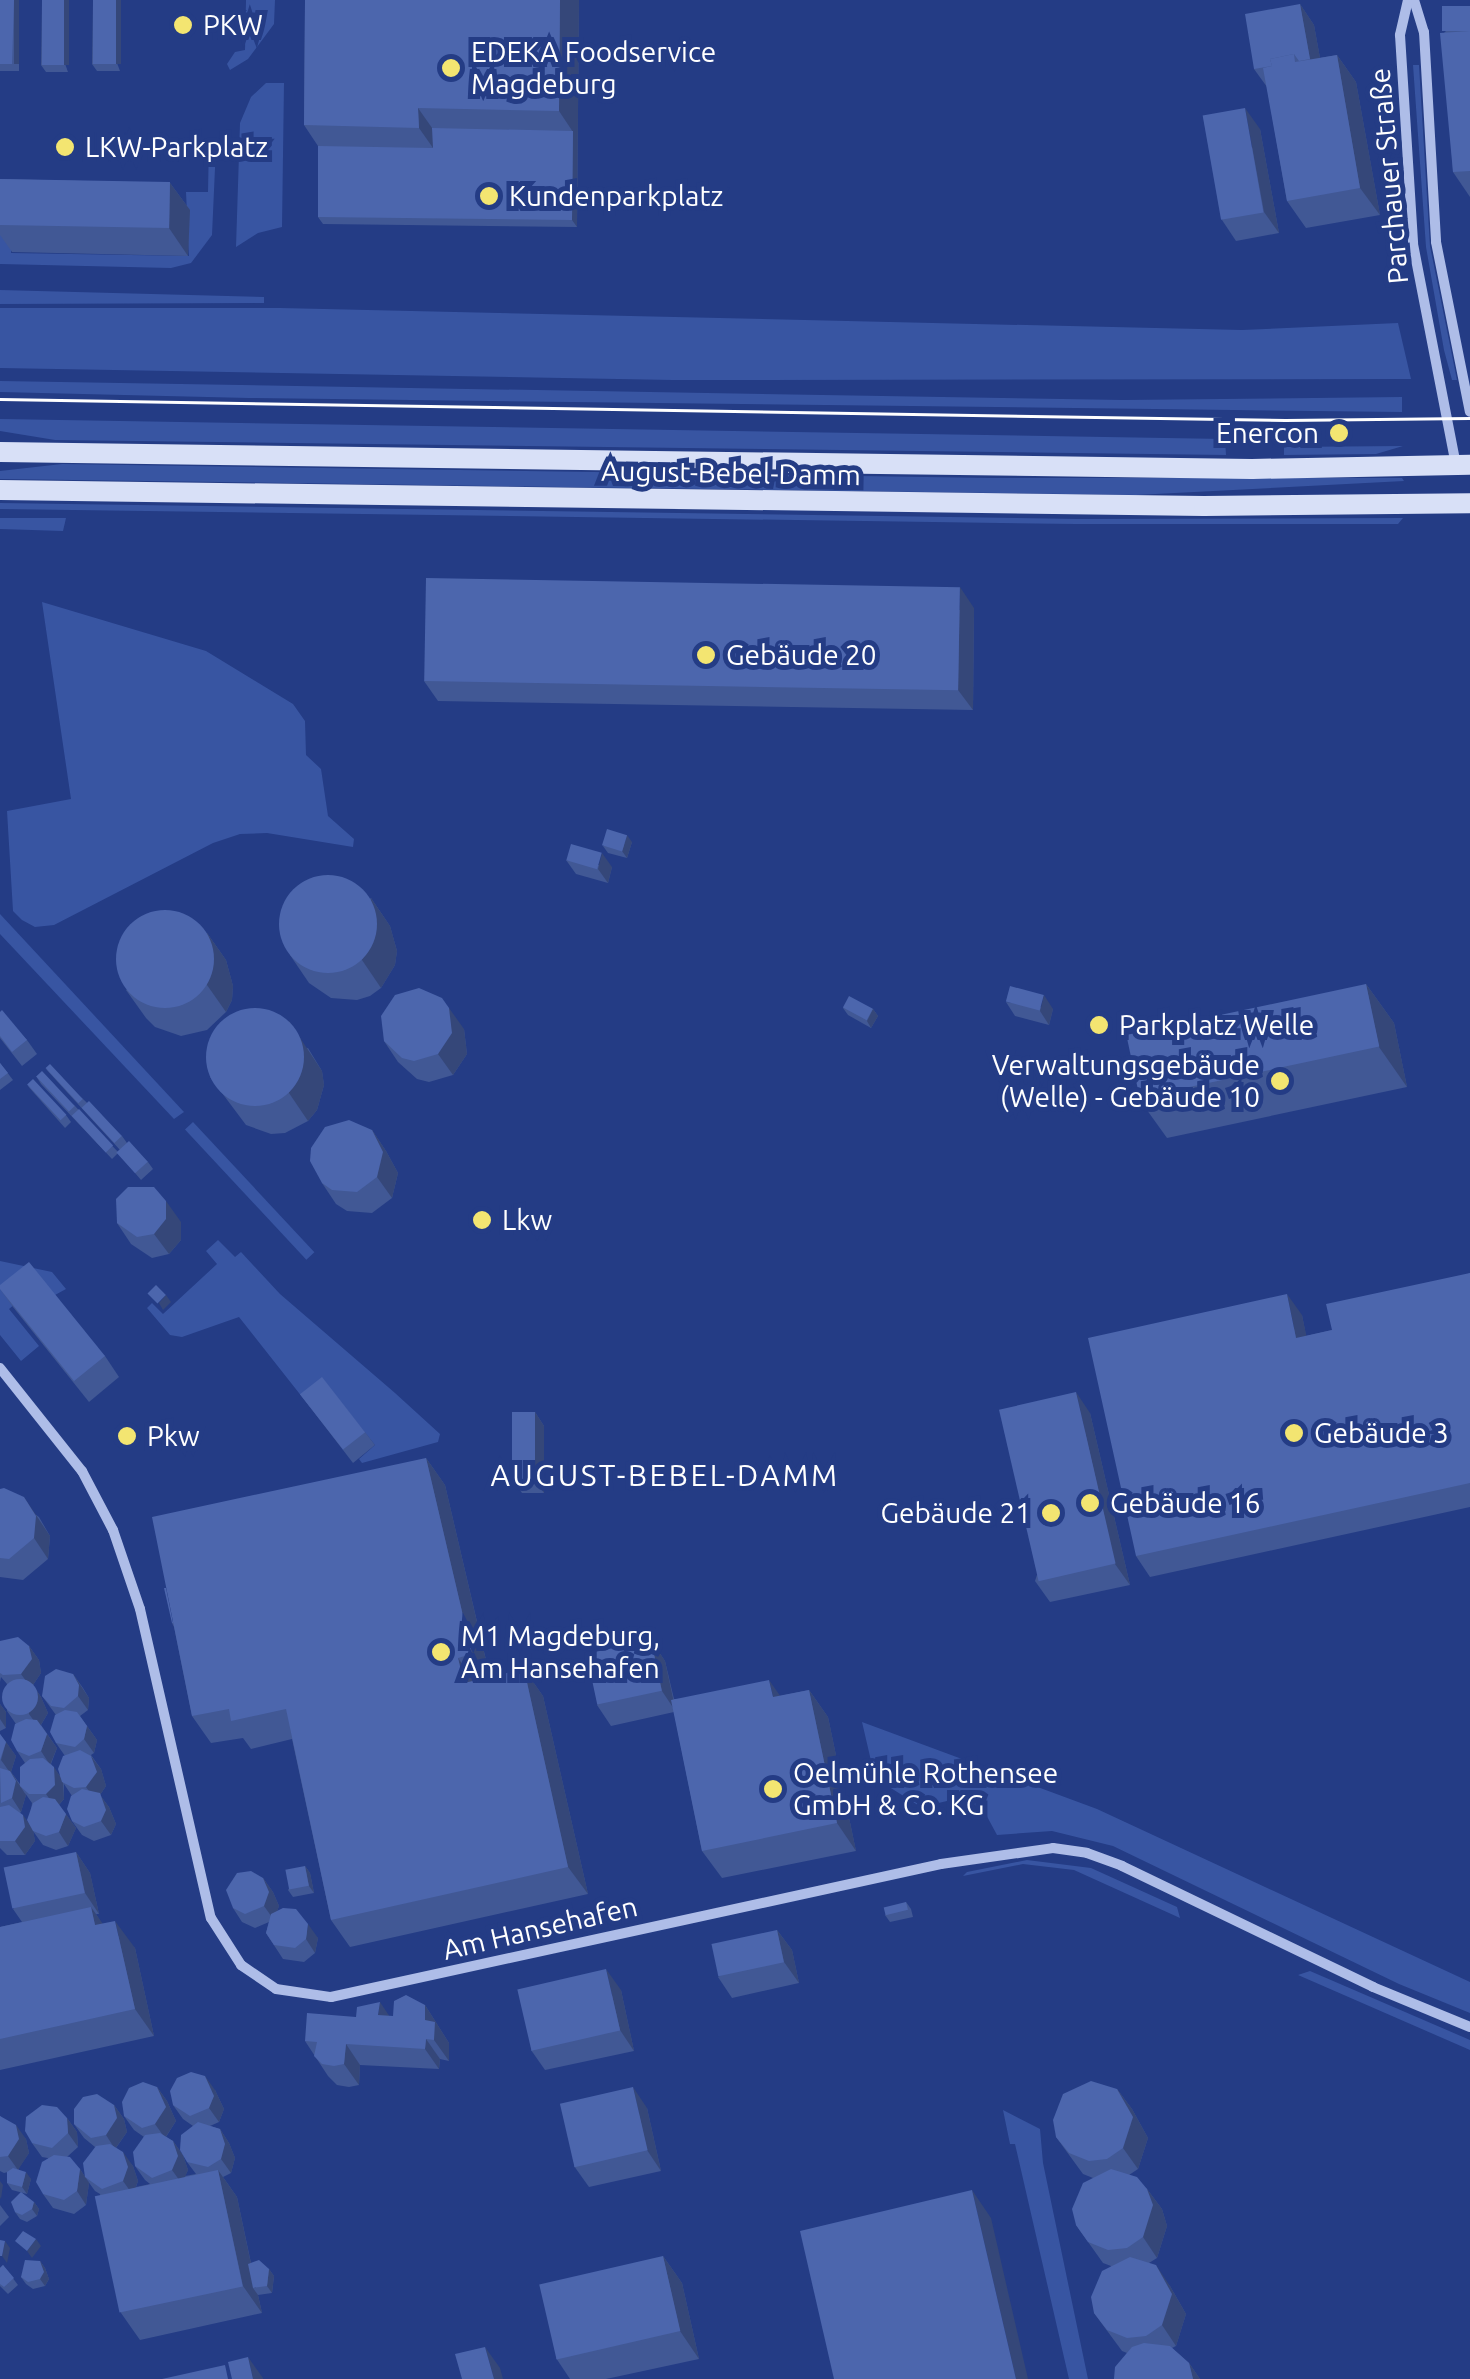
<!DOCTYPE html>
<html>
<head>
<meta charset="utf-8">
<style>
	body { margin:0 }
	#map { position:relative; width:1470px; height:2379px; overflow:hidden; background:#243c85; font-family:Ubuntu,sans-serif }
	div>[style] { position:absolute }
	[style*='--x'] { left:calc(var(--x)*1px); top:calc(var(--y)*1px); width:calc(var(--w)*1px); rotate:calc(var(--a)*1deg) }
	.green>* { inset:0; background:#3855a2; transform-origin:0 0 }
	.street>* { height:10px; margin:-5px; padding:0 5px; transform-origin:5px; border-radius:5px; background:#aebde8 }
	.secondary>* { height:20px; margin:-10px; padding:0 10px; transform-origin:10px; border-radius:10px; background:#d8e0f7 }
	.tram>* { height:2.5px; margin:-1.25px; padding:0 1.25px; transform-origin:1.25px; border-radius:1.25px; background:#fff }
	.wall>* { inset:0; background:#415895; transform-origin:0 0 }
	.shaded-wall>* { inset:0; background:#354779; transform-origin:0 0 }
	.building>* { inset:0; background:#4c66ad; transform-origin:0 0 }
	.round { border-radius:50% }
	.dots>* { width:28px; height:28px; translate:-50% -50%; box-sizing:border-box; border:5px solid #243c85; border-radius:50% }
	span { translate:-50% -50%; white-space:nowrap; text-align:center; line-height:1.15; -webkit-text-stroke:10px #243c85; paint-order:stroke }
	.poi-label { font-size:28px; color:#fff }
	.left { translate:0 -50%; text-align:left }
	.right { translate:-100% -50%; text-align:right }
	.street-label { font-size:28px; color:#fff }
	.neighbourhood-label { font-size:30px; color:#fff; letter-spacing:2.5px }
</style>
</head>
<body>
<div id="map">
	<div class="green">
		<i style="clip-path:polygon(246px 0,275px 0,274px 24px,248px 59px,230px 70px,227px 64px,235px 52px,245px 50px)"></i>
		<i style="clip-path:polygon(1413px 65px,1419px 65px,1430px 246px,1457px 380px,1452px 380px,1444px 350px,1426px 247px)"></i>
		<i style="clip-path:polygon(266px 83px,284px 83px,282px 227px,258px 233px,236px 247px,240px 123px,251px 97px)"></i>
		<i style="clip-path:polygon(209px 141px,215px 141px,216px 146px,212px 235px,191px 263px,171px 268px,0 264px,0 204px,12px 204px,11px 253px,189px 256px,186px 192px,208px 192px)"></i>
		<i style="clip-path:polygon(0 290px,264px 297px,264px 303px,0 304px)"></i>
		<i style="clip-path:polygon(0 308px,280px 308px,1242px 330px,1398px 323px,1411px 379px,673px 380px,0 368px)"></i>
		<i style="clip-path:polygon(0 381px,1123px 400px,1402px 397px,1402px 412px,249px 398px,0 392px)"></i>
		<i style="clip-path:polygon(0 419px,1225px 439px,1226px 455px,55px 440px,0 431px)"></i>
		<i style="clip-path:polygon(1403px 446px,1376px 454px,1284px 455px,1284px 447px)"></i>
		<i style="clip-path:polygon(62px 464px,991px 478px,1402px 478px,1404px 481px,1136px 495px,0 479px,0 471px)"></i>
		<i style="clip-path:polygon(0 503px,1078px 519px,1403px 518px,1398px 524px,1076px 524px,0 509px)"></i>
		<i style="clip-path:polygon(0 518px,66px 518px,63px 531px,0 529px)"></i>
		<i style="clip-path:polygon(42px 602px,206px 651px,293px 704px,305px 721px,306px 755px,321px 769px,328px 816px,354px 839px,353px 847px,267px 833px,240px 834px,213px 843px,54px 925px,35px 927px,22px 920px,13px 911px,7px 811px,71px 799px)"></i>
		<i style="clip-path:polygon(0 914px,184px 1112px,174px 1119px,0 934px)"></i>
		<i style="left:193px;top:1122px;width:178px;height:11px;rotate:47deg"></i>
		<i style="clip-path:polygon(218px 1240px,235px 1257px,241px 1252px,280px 1294px,395px 1393px,440px 1434px,438px 1442px,362px 1463px,359px 1459px,375px 1445px,332px 1391px,310px 1407px,239px 1317px,182px 1337px,170px 1335px,147px 1308px,152px 1303px,163px 1314px,217px 1264px,206px 1251px)"></i>
		<i style="clip-path:polygon(0 1261px,52px 1272px,66px 1289px,55px 1295px,42px 1281px,9px 1309px,39px 1346px,21px 1361px,0 1335px)"></i>
		<i style="clip-path:polygon(862px 1722px,1097px 1809px,1470px 1982px,1470px 2013px,1399px 1984px,1113px 1846px,1052px 1831px,997px 1835px,983px 1809px,960px 1798px,921px 1807px,875px 1778px)"></i>
		<i style="clip-path:polygon(1027px 1860px,1091px 1868px,1177px 1907px,1180px 1918px,1074px 1870px,1023px 1864px,963px 1876px,967px 1872px)"></i>
		<i style="clip-path:polygon(1310px 1971px,1470px 2040px,1470px 2050px,1298px 1975px)"></i>
		<i style="clip-path:polygon(1003px 2110px,1040px 2129px,1043px 2163px,1088px 2379px,1069px 2379px,1015px 2144px,1010px 2144px)"></i>
	</div>
	<div class="street">
		<i style="--x:1408;--y:0;--w:36;--a:103"></i>
		<i style="--x:1400;--y:35;--w:209;--a:86.4"></i>
		<i style="--x:1413;--y:244;--w:225;--a:79"></i>
		<i style="--x:1414;--y:0;--w:34;--a:73"></i>
		<i style="--x:1424;--y:32;--w:210;--a:86.7"></i>
		<i style="--x:1436;--y:242;--w:173;--a:78.7"></i>
		<i style="--x:0;--y:1368;--w:132;--a:51.5"></i>
		<i style="--x:82;--y:1471;--w:67;--a:62.3"></i>
		<i style="--x:113;--y:1530;--w:83;--a:71.1"></i>
		<i style="--x:140;--y:1609;--w:317;--a:77.1"></i>
		<i style="--x:211;--y:1918;--w:56;--a:57.4"></i>
		<i style="--x:241;--y:1965;--w:42;--a:34.4"></i>
		<i style="--x:276;--y:1989;--w:56;--a:8.3"></i>
		<i style="--x:331;--y:1997;--w:624;--a:-12.3"></i>
		<i style="--x:941;--y:1864;--w:113;--a:-8.1"></i>
		<i style="--x:1053;--y:1848;--w:34;--a:8"></i>
		<i style="--x:1087;--y:1853;--w:37;--a:20"></i>
		<i style="--x:1122;--y:1866;--w:279;--a:25.7"></i>
		<i style="--x:1373;--y:1987;--w:105;--a:22.4"></i>
	</div>
	<div class="secondary">
		<i style="--x:0;--y:452;--w:1252;--a:0.78"></i>
		<i style="--x:1252;--y:469;--w:218;--a:-1.1"></i>
		<i style="--x:0;--y:490;--w:1204;--a:0.76"></i>
		<i style="--x:1204;--y:506;--w:266;--a:-0.6"></i>
	</div>
	<div class="tram">
		<i style="--x:0;--y:399;--w:1285;--a:0.94"></i>
		<i style="--x:1285;--y:420;--w:185;--a:-0.6"></i>
	</div>
	<div class="wall">
		<i style="left:0;top:0;width:19px;height:71px"></i>
		<i style="clip-path:polygon(42px 0,68px 72px,46px 72px,41px 65px)"></i>
		<i style="clip-path:polygon(93px 0,120px 71px,97px 71px,92px 64px)"></i>
		<i style="clip-path:polygon(305px 0,579px 0,577px 227px,323px 224px,318px 217px,318px 146px,304px 125px)"></i>
		<i style="clip-path:polygon(1300px 4px,1314px 25px,1320px 58px,1337px 55px,1356px 82px,1380px 215px,1306px 228px,1287px 201px,1267px 87px,1254px 69px)"></i>
		<i style="clip-path:polygon(1470px 6px,1470px 197px,1453px 172px,1444px 33px)"></i>
		<i style="clip-path:polygon(1260px 129px,1279px 233px,1236px 241px,1222px 220px)"></i>
		<i style="clip-path:polygon(0 179px,170px 183px,190px 210px,188px 256px,12px 252px,0 235px)"></i>
		<i style="clip-path:polygon(974px 608px,973px 710px,438px 701px,424px 681px)"></i>
		<i style="clip-path:polygon(632px 842px,627px 858px,608px 853px,603px 846px)"></i>
		<i style="clip-path:polygon(566px 860px,612px 867px,608px 883px,576px 874px)"></i>
		<i style="clip-path:polygon(371px 898px,390px 926px,397px 951px,395px 965px,381px 988px,370px 996px,357px 1000px,331px 998px,309px 983px,290px 955px)"></i>
		<i style="clip-path:polygon(207px 933px,226px 960px,233px 986px,232px 1000px,226px 1012px,207px 1030px,181px 1036px,155px 1027px,146px 1018px,126px 990px)"></i>
		<i style="clip-path:polygon(1366px 984px,1394px 1023px,1407px 1087px,1167px 1138px,1139px 1099px)"></i>
		<i style="clip-path:polygon(1006px 1002px,1053px 1009px,1049px 1025px,1015px 1016px)"></i>
		<i style="clip-path:polygon(843px 1008px,873px 1009px,878px 1016px,871px 1028px,848px 1015px)"></i>
		<i style="clip-path:polygon(0 1012px,27px 1040px,37px 1054px,22px 1066px,0 1038px)"></i>
		<i style="clip-path:polygon(464px 1029px,467px 1054px,453px 1075px,429px 1082px,417px 1079px,398px 1062px,384px 1041px)"></i>
		<i style="clip-path:polygon(308px 1048px,322px 1071px,324px 1085px,317px 1110px,308px 1121px,285px 1133px,271px 1134px,246px 1125px,210px 1077px)"></i>
		<i style="clip-path:polygon(0 1063px,13px 1080px,0 1090px)"></i>
		<i style="clip-path:polygon(45px 1068px,83px 1099px,122px 1136px,127px 1143px,148px 1162px,153px 1169px,141px 1180px,118px 1153px,112px 1159px,41px 1084px,36px 1076px,75px 1106px,118px 1152px,120px 1150px)"></i>
		<i style="clip-path:polygon(27px 1085px,66px 1115px,71px 1122px,65px 1128px)"></i>
		<i style="clip-path:polygon(372px 1130px,386px 1151px,398px 1173px,392px 1198px,372px 1213px,347px 1211px,336px 1204px,322px 1183px)"></i>
		<i style="clip-path:polygon(181px 1222px,181px 1240px,169px 1254px,152px 1258px,131px 1244px,117px 1223px)"></i>
		<i style="clip-path:polygon(1470px 1273px,1470px 1507px,1150px 1577px,1136px 1556px,1302px 1315px,1306px 1336px,1332px 1330px)"></i>
		<i style="clip-path:polygon(0 1289px,105px 1356px,119px 1377px,89px 1402px,13px 1307px)"></i>
		<i style="clip-path:polygon(300px 1394px,365px 1432px,375px 1445px,353px 1463px)"></i>
		<i style="clip-path:polygon(535px 1412px,544px 1426px,544px 1493px,522px 1493px,512px 1479px)"></i>
		<i style="clip-path:polygon(1090px 1413px,1130px 1585px,1050px 1602px,1035px 1581px)"></i>
		<i style="clip-path:polygon(426px 1458px,445px 1485px,490px 1677px,524px 1669px,543px 1696px,588px 1894px,350px 1947px,331px 1920px,292px 1739px,251px 1749px,243px 1738px,211px 1743px,192px 1716px,174px 1627px,172px 1623px)"></i>
		<i style="clip-path:polygon(0 1489px,39px 1517px,50px 1536px,48px 1559px,23px 1580px,0 1577px)"></i>
		<i style="clip-path:polygon(651px 1640px,665px 1661px,674px 1699px,780px 1696px,809px 1690px,828px 1717px,856px 1851px,722px 1878px,702px 1851px,674px 1712px,611px 1726px,597px 1705px)"></i>
		<i style="clip-path:polygon(evenodd,0 1641px,29px 1646px,39px 1660px,41px 1673px,33px 1685px,41px 1697px,48px 1713px,41px 1725px,57px 1748px,51px 1764px,60px 1776px,65px 1756px,56px 1743px,56px 1715px,42px 1696px,73px 1674px,83px 1688px,89px 1698px,88px 1710px,80px 1716px,97px 1740px,94px 1753px,91px 1755px,101px 1769px,106px 1786px,100px 1795px,109px 1807px,116px 1824px,111px 1835px,94px 1841px,82px 1835px,72px 1821px,72px 1796px,64px 1784px,64px 1799px,59px 1805px,76px 1828px,68px 1846px,56px 1850px,43px 1845px,33px 1831px,35px 1841px,25px 1855px,7px 1855px,0 1848px,0 1734px,16px 1756px,11px 1772px,20px 1784px,25px 1763px,17px 1751px,16px 1724px,7px 1711px,7px 1684px,1px 1677px,0 1682px,0 1641px,25px 1793px,32px 1803px,29px 1824px,20px 1813px,21px 1812px,26px 1795px,25px 1793px)"></i>
		<i style="clip-path:polygon(0 1704px,6px 1712px,6px 1728px,0 1731px)"></i>
		<i style="clip-path:polygon(76px 1852px,90px 1873px,99px 1914px,96px 1914px,102px 1924px,135px 1948px,154px 2036px,0 2070px,0 1927px,22px 1922px,13px 1909px)"></i>
		<i style="clip-path:polygon(305px 1866px,310px 1873px,314px 1893px,293px 1897px,288px 1890px)"></i>
		<i style="clip-path:polygon(263px 1878px,273px 1892px,279px 1906px,277px 1911px,318px 1938px,315px 1953px,304px 1962px,283px 1959px,266px 1933px,269px 1922px,255px 1928px,242px 1922px,233px 1908px)"></i>
		<i style="clip-path:polygon(906px 1902px,911px 1909px,913px 1917px,890px 1922px,885px 1915px)"></i>
		<i style="clip-path:polygon(777px 1930px,792px 1950px,799px 1983px,732px 1998px,718px 1977px)"></i>
		<i style="clip-path:polygon(621px 1990px,634px 2051px,545px 2070px,531px 2050px)"></i>
		<i style="clip-path:polygon(425px 2005px,449px 2043px,449px 2061px,440px 2059px,439px 2069px,360px 2065px,359px 2085px,349px 2087px,337px 2085px,328px 2076px,305px 2041px,356px 2017px,393px 2016px)"></i>
		<i style="clip-path:polygon(157px 2087px,167px 2101px,176px 2121px,166px 2137px,173px 2141px,183px 2155px,188px 2170px,185px 2176px,196px 2174px,187px 2162px,193px 2126px,183px 2119px,173px 2105px,215px 2090px,224px 2109px,219px 2122px,210px 2126px,220px 2129px,229px 2143px,235px 2158px,231px 2173px,223px 2177px,237px 2197px,251px 2263px,269px 2269px,274px 2276px,272px 2293px,258px 2295px,262px 2313px,140px 2340px,121px 2313px,100px 2194px,95px 2191px,85px 2177px,95px 2147px,84px 2138px,74px 2124px,114px 2105px,124px 2119px,127px 2132px,116px 2148px,133px 2166px,138px 2181px,136px 2187px,150px 2184px,145px 2180px,135px 2166px,144px 2137px,134px 2130px,124px 2116px)"></i>
		<i style="clip-path:polygon(1117px 2089px,1132px 2109px,1148px 2138px,1138px 2169px,1129px 2175px,1147px 2189px,1162px 2209px,1167px 2226px,1157px 2258px,1149px 2263px,1170px 2286px,1186px 2314px,1176px 2346px,1172px 2348px,1189px 2363px,1200px 2379px,1114px 2379px,1127px 2353px,1122px 2351px,1094px 2313px,1111px 2266px,1103px 2263px,1076px 2225px,1093px 2178px,1083px 2174px,1056px 2137px)"></i>
		<i style="clip-path:polygon(647px 2108px,661px 2171px,589px 2187px,574px 2166px)"></i>
		<i style="clip-path:polygon(0 2116px,26px 2139px,29px 2153px,18px 2169px,31px 2179px,27px 2194px,12px 2190px,7px 2183px,8px 2172px,4px 2173px,0 2171px)"></i>
		<i style="clip-path:polygon(67px 2118px,77px 2132px,78px 2147px,67px 2157px,80px 2169px,89px 2183px,86px 2205px,74px 2214px,53px 2208px,43px 2194px,48px 2158px,42px 2157px,32px 2143px)"></i>
		<i style="clip-path:polygon(34px 2202px,39px 2209px,37px 2216px,27px 2222px,20px 2219px,15px 2212px)"></i>
		<i style="clip-path:polygon(0 2205px,9px 2217px,0 2226px)"></i>
		<i style="clip-path:polygon(663px 2256px,682px 2283px,699px 2359px,606px 2379px,570px 2379px,556px 2358px)"></i>
		<i style="clip-path:polygon(40px 2261px,45px 2268px,49px 2279px,45px 2286px,33px 2289px,26px 2284px,21px 2277px)"></i>
		<i style="clip-path:polygon(3px 2265px,18px 2285px,8px 2294px,0 2286px,0 2268px)"></i>
	</div>
	<div class="shaded-wall">
		<i style="left:14px;top:0;width:5px;height:64px"></i>
		<i style="left:64px;top:0;width:5px;height:65px"></i>
		<i style="left:116px;top:0;width:5px;height:64px"></i>
		<i style="clip-path:polygon(560px 0,579px 0,577px 227px,572px 220px,573px 132px,559px 111px)"></i>
		<i style="clip-path:polygon(1300px 4px,1314px 25px,1324px 80px,1310px 59px)"></i>
		<i style="clip-path:polygon(1337px 55px,1356px 82px,1380px 215px,1360px 188px)"></i>
		<i style="clip-path:polygon(418px 108px,437px 135px,438px 155px,419px 128px)"></i>
		<i style="clip-path:polygon(1245px 108px,1260px 129px,1279px 233px,1264px 212px)"></i>
		<i style="clip-path:polygon(170px 183px,190px 210px,188px 256px,169px 228px)"></i>
		<i style="clip-path:polygon(960px 587px,974px 608px,973px 710px,958px 690px)"></i>
		<i style="clip-path:polygon(627px 835px,632px 842px,627px 858px,622px 851px)"></i>
		<i style="clip-path:polygon(602px 853px,612px 867px,608px 883px,598px 869px)"></i>
		<i style="clip-path:polygon(371px 898px,390px 926px,397px 951px,395px 965px,381px 988px,362px 960px)"></i>
		<i style="clip-path:polygon(207px 933px,226px 960px,233px 986px,232px 1000px,226px 1012px,207px 985px)"></i>
		<i style="clip-path:polygon(1366px 984px,1394px 1023px,1407px 1087px,1379px 1047px)"></i>
		<i style="clip-path:polygon(1044px 995px,1053px 1009px,1049px 1025px,1040px 1011px)"></i>
		<i style="clip-path:polygon(449px 1008px,464px 1029px,467px 1054px,453px 1075px,438px 1054px)"></i>
		<i style="clip-path:polygon(873px 1009px,878px 1016px,871px 1028px,867px 1021px)"></i>
		<i style="clip-path:polygon(289px 1021px,322px 1071px,324px 1085px,317px 1110px,308px 1121px,289px 1093px)"></i>
		<i style="clip-path:polygon(372px 1130px,386px 1151px,398px 1173px,392px 1198px,377px 1177px)"></i>
		<i style="clip-path:polygon(166px 1201px,181px 1222px,181px 1240px,169px 1254px,154px 1234px)"></i>
		<i style="clip-path:polygon(1287px 1294px,1302px 1315px,1311px 1358px,1296px 1338px)"></i>
		<i style="clip-path:polygon(166px 1295px,171px 1302px,163px 1310px,159px 1303px)"></i>
		<i style="clip-path:polygon(1076px 1392px,1090px 1413px,1130px 1585px,1115px 1564px)"></i>
		<i style="clip-path:polygon(535px 1412px,544px 1426px,544px 1493px,534px 1479px)"></i>
		<i style="clip-path:polygon(426px 1458px,445px 1485px,491px 1682px,472px 1654px)"></i>
		<i style="clip-path:polygon(24px 1497px,50px 1536px,48px 1559px,34px 1538px)"></i>
		<i style="clip-path:polygon(651px 1640px,665px 1661px,676px 1712px,662px 1691px)"></i>
		<i style="clip-path:polygon(29px 1646px,39px 1660px,41px 1673px,33px 1685px,41px 1697px,48px 1713px,39px 1728px,29px 1714px,31px 1688px,21px 1674px)"></i>
		<i style="clip-path:polygon(458px 1658px,477px 1685px,464px 1683px)"></i>
		<i style="clip-path:polygon(524px 1669px,543px 1696px,588px 1894px,568px 1867px)"></i>
		<i style="clip-path:polygon(73px 1674px,89px 1698px,88px 1710px,78px 1696px)"></i>
		<i style="clip-path:polygon(769px 1680px,788px 1707px,773px 1697px)"></i>
		<i style="clip-path:polygon(809px 1690px,828px 1717px,856px 1851px,837px 1823px)"></i>
		<i style="clip-path:polygon(0 1704px,6px 1712px,6px 1728px,0 1719px)"></i>
		<i style="clip-path:polygon(87px 1726px,97px 1740px,94px 1753px,84px 1739px)"></i>
		<i style="clip-path:polygon(47px 1734px,57px 1748px,50px 1765px,41px 1751px)"></i>
		<i style="clip-path:polygon(6px 1742px,16px 1756px,11px 1772px,26px 1795px,21px 1812px,12px 1798px,11px 1774px,1px 1760px)"></i>
		<i style="clip-path:polygon(91px 1756px,101px 1769px,106px 1786px,100px 1795px,109px 1807px,116px 1824px,111px 1835px,101px 1821px,96px 1801px,86px 1787px)"></i>
		<i style="clip-path:polygon(54px 1767px,63px 1781px,64px 1799px,56px 1808px,46px 1794px)"></i>
		<i style="clip-path:polygon(66px 1814px,76px 1828px,68px 1846px,59px 1832px)"></i>
		<i style="clip-path:polygon(23px 1815px,33px 1829px,35px 1841px,25px 1855px,15px 1841px)"></i>
		<i style="clip-path:polygon(76px 1852px,90px 1873px,99px 1914px,85px 1893px)"></i>
		<i style="clip-path:polygon(305px 1866px,310px 1873px,314px 1893px,309px 1886px)"></i>
		<i style="clip-path:polygon(263px 1878px,273px 1892px,279px 1906px,274px 1920px,264px 1906px)"></i>
		<i style="clip-path:polygon(91px 1907px,110px 1934px,95px 1925px)"></i>
		<i style="clip-path:polygon(115px 1921px,135px 1948px,154px 2036px,135px 2009px)"></i>
		<i style="clip-path:polygon(308px 1924px,318px 1938px,315px 1953px,306px 1939px)"></i>
		<i style="clip-path:polygon(777px 1930px,792px 1950px,799px 1983px,784px 1962px)"></i>
		<i style="clip-path:polygon(606px 1969px,621px 1990px,634px 2051px,620px 2030px)"></i>
		<i style="clip-path:polygon(380px 2002px,394px 2023px,378px 2015px)"></i>
		<i style="clip-path:polygon(425px 2005px,449px 2043px,449px 2061px,434px 2040px,425px 2020px)"></i>
		<i style="clip-path:polygon(426px 2039px,440px 2059px,439px 2069px,425px 2049px)"></i>
		<i style="clip-path:polygon(346px 2044px,360px 2065px,359px 2085px,344px 2064px)"></i>
		<i style="clip-path:polygon(205px 2076px,215px 2090px,224px 2109px,219px 2122px,209px 2108px)"></i>
		<i style="clip-path:polygon(157px 2087px,167px 2101px,176px 2121px,165px 2138px,155px 2124px)"></i>
		<i style="clip-path:polygon(633px 2087px,647px 2108px,661px 2171px,647px 2150px)"></i>
		<i style="clip-path:polygon(1117px 2089px,1132px 2109px,1148px 2138px,1138px 2169px,1123px 2148px)"></i>
		<i style="clip-path:polygon(114px 2105px,124px 2119px,127px 2132px,115px 2149px,106px 2135px)"></i>
		<i style="clip-path:polygon(67px 2118px,77px 2132px,78px 2147px,68px 2133px)"></i>
		<i style="clip-path:polygon(16px 2125px,26px 2139px,29px 2153px,18px 2170px,8px 2156px)"></i>
		<i style="clip-path:polygon(220px 2129px,229px 2143px,235px 2158px,231px 2173px,221px 2159px)"></i>
		<i style="clip-path:polygon(173px 2141px,183px 2155px,188px 2170px,182px 2184px,172px 2170px)"></i>
		<i style="clip-path:polygon(123px 2152px,133px 2166px,138px 2181px,133px 2195px,123px 2181px)"></i>
		<i style="clip-path:polygon(80px 2169px,89px 2183px,86px 2205px,77px 2191px)"></i>
		<i style="clip-path:polygon(218px 2170px,237px 2197px,256px 2288px,253px 2288px,258px 2295px,262px 2313px,243px 2286px)"></i>
		<i style="clip-path:polygon(26px 2172px,31px 2179px,27px 2194px,22px 2187px)"></i>
		<i style="clip-path:polygon(0 2181px,3px 2185px,1px 2199px,0 2197px)"></i>
		<i style="clip-path:polygon(1147px 2189px,1162px 2209px,1167px 2226px,1157px 2258px,1143px 2237px)"></i>
		<i style="clip-path:polygon(972px 2190px,991px 2218px,1028px 2379px,1016px 2379px)"></i>
		<i style="clip-path:polygon(34px 2202px,39px 2209px,37px 2216px,32px 2209px)"></i>
		<i style="clip-path:polygon(36px 2239px,41px 2246px,32px 2258px,27px 2251px)"></i>
		<i style="clip-path:polygon(5px 2241px,10px 2248px,7px 2263px,2px 2256px)"></i>
		<i style="clip-path:polygon(663px 2256px,682px 2283px,699px 2359px,680px 2331px)"></i>
		<i style="clip-path:polygon(40px 2261px,45px 2268px,49px 2279px,45px 2286px,40px 2279px)"></i>
		<i style="clip-path:polygon(1156px 2265px,1170px 2286px,1186px 2314px,1176px 2346px,1162px 2325px)"></i>
		<i style="clip-path:polygon(269px 2269px,274px 2276px,272px 2293px,267px 2286px)"></i>
		<i style="clip-path:polygon(485px 2347px,500px 2368px,503px 2379px,494px 2379px)"></i>
		<i style="clip-path:polygon(248px 2357px,263px 2378px,263px 2379px,253px 2379px)"></i>
		<i style="clip-path:polygon(1189px 2363px,1200px 2379px,1193px 2379px)"></i>
	</div>
	<div class="building">
		<i style="clip-path:polygon(0 0,14px 0,12px 64px,0 64px)"></i>
		<i style="left:42px;top:0;width:22px;height:65px"></i>
		<i style="left:93px;top:0;width:23px;height:64px"></i>
		<i style="clip-path:polygon(305px 0,560px 0,559px 111px,418px 108px,419px 128px,304px 125px)"></i>
		<i style="clip-path:polygon(1300px 4px,1310px 59px,1299px 61px,1294px 54px,1270px 59px,1272px 66px,1254px 69px,1245px 14px)"></i>
		<i style="left:1470px;top:6px;width:25px;height:28px;rotate:90deg"></i>
		<i style="clip-path:polygon(1470px 31px,1470px 171px,1453px 172px,1440px 33px)"></i>
		<i style="clip-path:polygon(1294px 54px,1295px 62px,1337px 55px,1360px 188px,1287px 201px,1263px 68px,1272px 66px,1270px 59px)"></i>
		<i style="left:1245px;top:108px;width:106px;height:43px;rotate:80deg"></i>
		<i style="clip-path:polygon(432px 128px,573px 131px,572px 220px,318px 217px,318px 146px,433px 148px)"></i>
		<i style="left:0;top:179px;width:170px;height:46px;rotate:1deg"></i>
		<i style="left:426px;top:578px;width:534px;height:103px;rotate:1deg"></i>
		<i style="left:607px;top:829px;width:21px;height:17px;rotate:17deg"></i>
		<i style="left:571px;top:844px;width:32px;height:17px;rotate:16deg"></i>
		<i class="round" style="left:279px;top:875px;width:98px;height:98px"></i>
		<i class="round" style="left:116px;top:910px;width:98px;height:98px"></i>
		<i style="left:1366px;top:984px;width:64px;height:245px;rotate:78deg"></i>
		<i style="left:1010px;top:986px;width:35px;height:16px;rotate:15deg"></i>
		<i style="clip-path:polygon(419px 988px,442px 998px,449px 1008px,452px 1033px,438px 1054px,414px 1061px,402px 1058px,384px 1041px,381px 1016px,395px 995px)"></i>
		<i style="left:849px;top:996px;width:27px;height:13px;rotate:28deg"></i>
		<i class="round" style="left:206px;top:1008px;width:98px;height:98px"></i>
		<i style="clip-path:polygon(2px 1010px,27px 1040px,12px 1052px,0 1036px,0 1012px)"></i>
		<i style="clip-path:polygon(0 1063px,8px 1073px,0 1079px)"></i>
		<i style="left:50px;top:1064px;width:48px;height:6px;rotate:47deg"></i>
		<i style="left:42px;top:1071px;width:48px;height:8px;rotate:47deg"></i>
		<i style="left:33px;top:1079px;width:49px;height:8px;rotate:47deg"></i>
		<i style="left:89px;top:1101px;width:48px;height:10px;rotate:47deg"></i>
		<i style="left:79px;top:1109px;width:50px;height:10px;rotate:47deg"></i>
		<i style="clip-path:polygon(349px 1120px,372px 1130px,383px 1152px,377px 1177px,357px 1192px,332px 1190px,322px 1183px,310px 1161px,311px 1148px,325px 1127px)"></i>
		<i style="left:129px;top:1141px;width:28px;height:17px;rotate:48deg"></i>
		<i style="clip-path:polygon(128px 1187px,154px 1187px,166px 1201px,166px 1219px,154px 1234px,137px 1237px,117px 1223px,116px 1199px)"></i>
		<i style="clip-path:polygon(29px 1262px,105px 1356px,74px 1381px,0 1289px,0 1285px)"></i>
		<i style="clip-path:polygon(1470px 1273px,1470px 1483px,1136px 1556px,1088px 1338px,1287px 1294px,1296px 1338px,1332px 1330px,1326px 1304px)"></i>
		<i style="left:156px;top:1285px;width:14px;height:12px;rotate:45deg"></i>
		<i style="left:322px;top:1377px;width:70px;height:28px;rotate:52deg"></i>
		<i style="left:1076px;top:1392px;width:176px;height:79px;rotate:77deg"></i>
		<i style="left:512px;top:1412px;width:23px;height:67px"></i>
		<i style="clip-path:polygon(426px 1458px,472px 1654px,458px 1658px,464px 1683px,524px 1669px,568px 1867px,331px 1920px,286px 1709px,231px 1721px,229px 1709px,192px 1716px,152px 1517px)"></i>
		<i style="clip-path:polygon(4px 1488px,24px 1497px,36px 1516px,34px 1538px,9px 1559px,0 1558px,0 1489px)"></i>
		<i style="clip-path:polygon(164px 1588px,166px 1588px,173px 1623px,172px 1623px)"></i>
		<i style="clip-path:polygon(18px 1637px,29px 1646px,32px 1659px,21px 1674px,3px 1675px,0 1673px,0 1641px)"></i>
		<i style="left:651px;top:1640px;width:52px;height:66px;rotate:78deg"></i>
		<i style="clip-path:polygon(56px 1669px,73px 1674px,79px 1685px,78px 1696px,64px 1708px,51px 1706px,42px 1696px,45px 1676px)"></i>
		<i class="round" style="left:2px;top:1679px;width:36px;height:36px"></i>
		<i style="clip-path:polygon(769px 1680px,773px 1697px,809px 1690px,837px 1823px,702px 1851px,671px 1700px)"></i>
		<i style="clip-path:polygon(65px 1710px,77px 1712px,87px 1726px,84px 1739px,75px 1747px,56px 1743px,50px 1732px,55px 1715px)"></i>
		<i style="clip-path:polygon(26px 1719px,37px 1720px,47px 1734px,41px 1751px,29px 1756px,17px 1751px,11px 1740px,15px 1724px)"></i>
		<i style="clip-path:polygon(0 1734px,6px 1742px,0 1760px)"></i>
		<i style="clip-path:polygon(80px 1750px,91px 1756px,97px 1772px,86px 1787px,74px 1788px,62px 1782px,58px 1769px,63px 1756px)"></i>
		<i style="clip-path:polygon(43px 1758px,54px 1767px,55px 1785px,46px 1794px,29px 1794px,20px 1786px,20px 1767px,30px 1759px)"></i>
		<i style="clip-path:polygon(0 1768px,10px 1771px,16px 1781px,12px 1798px,1px 1803px)"></i>
		<i style="clip-path:polygon(82px 1789px,100px 1793px,106px 1810px,101px 1821px,84px 1827px,72px 1821px,67px 1809px,71px 1796px)"></i>
		<i style="clip-path:polygon(43px 1797px,55px 1799px,66px 1814px,59px 1832px,46px 1836px,33px 1831px,27px 1820px,33px 1803px)"></i>
		<i style="clip-path:polygon(9px 1805px,23px 1815px,25px 1827px,15px 1841px,0 1841px,0 1807px)"></i>
		<i style="left:76px;top:1852px;width:42px;height:74px;rotate:78deg"></i>
		<i style="left:305px;top:1866px;width:20px;height:20px;rotate:79deg"></i>
		<i style="clip-path:polygon(251px 1871px,263px 1878px,269px 1892px,264px 1906px,245px 1914px,233px 1908px,226px 1890px,237px 1873px)"></i>
		<i style="left:906px;top:1902px;width:8px;height:23px;rotate:76deg"></i>
		<i style="clip-path:polygon(91px 1907px,95px 1925px,115px 1921px,135px 2009px,0 2039px,0 1927px)"></i>
		<i style="clip-path:polygon(283px 1908px,296px 1909px,308px 1924px,306px 1939px,295px 1948px,274px 1945px,266px 1933px,271px 1914px)"></i>
		<i style="left:777px;top:1930px;width:33px;height:67px;rotate:78deg"></i>
		<i style="left:606px;top:1969px;width:63px;height:91px;rotate:77deg"></i>
		<i style="clip-path:polygon(406px 1995px,425px 2005px,425px 2020px,435px 2022px,434px 2040px,426px 2039px,425px 2049px,346px 2044px,344px 2064px,334px 2066px,322px 2064px,314px 2056px,317px 2042px,305px 2041px,307px 2013px,356px 2017px,357px 2007px,380px 2002px,378px 2015px,393px 2016px,394px 2001px)"></i>
		<i style="clip-path:polygon(191px 2072px,205px 2076px,214px 2096px,209px 2108px,190px 2116px,173px 2105px,170px 2091px,177px 2078px)"></i>
		<i style="clip-path:polygon(1091px 2081px,1117px 2089px,1133px 2117px,1123px 2148px,1107px 2159px,1089px 2161px,1069px 2153px,1056px 2137px,1053px 2120px,1063px 2094px)"></i>
		<i style="clip-path:polygon(143px 2082px,157px 2087px,166px 2107px,155px 2124px,142px 2128px,124px 2116px,122px 2102px,129px 2088px)"></i>
		<i style="left:633px;top:2087px;width:65px;height:75px;rotate:77deg"></i>
		<i style="clip-path:polygon(97px 2094px,114px 2105px,117px 2118px,106px 2135px,91px 2138px,74px 2124px,74px 2109px,83px 2097px)"></i>
		<i style="clip-path:polygon(42px 2105px,57px 2107px,67px 2118px,68px 2133px,52px 2148px,32px 2143px,25px 2131px,26px 2117px)"></i>
		<i style="clip-path:polygon(0 2116px,16px 2125px,19px 2139px,8px 2156px,0 2157px)"></i>
		<i style="clip-path:polygon(198px 2122px,220px 2129px,225px 2144px,221px 2159px,208px 2167px,187px 2162px,180px 2150px,181px 2135px)"></i>
		<i style="clip-path:polygon(160px 2133px,173px 2141px,178px 2156px,172px 2170px,152px 2178px,135px 2166px,133px 2152px,145px 2135px)"></i>
		<i style="clip-path:polygon(110px 2144px,123px 2152px,128px 2167px,123px 2181px,102px 2189px,85px 2177px,83px 2163px,96px 2146px)"></i>
		<i style="clip-path:polygon(54px 2155px,70px 2157px,80px 2169px,77px 2191px,64px 2200px,43px 2194px,36px 2182px,42px 2162px)"></i>
		<i style="clip-path:polygon(13px 2168px,26px 2172px,22px 2187px,7px 2183px,7px 2172px)"></i>
		<i style="clip-path:polygon(1111px 2169px,1137px 2177px,1147px 2189px,1153px 2205px,1143px 2237px,1127px 2248px,1108px 2250px,1088px 2242px,1076px 2225px,1072px 2209px,1083px 2183px)"></i>
		<i style="left:218px;top:2170px;width:119px;height:126px;rotate:78deg"></i>
		<i style="clip-path:polygon(972px 2190px,1016px 2379px,834px 2379px,800px 2231px)"></i>
		<i style="clip-path:polygon(21px 2192px,34px 2202px,32px 2209px,22px 2215px,15px 2212px,11px 2202px)"></i>
		<i style="clip-path:polygon(23px 2231px,36px 2239px,27px 2251px,15px 2241px)"></i>
		<i style="clip-path:polygon(0 2240px,5px 2241px,2px 2256px,0 2256px)"></i>
		<i style="left:663px;top:2256px;width:77px;height:127px;rotate:77deg"></i>
		<i style="clip-path:polygon(1130px 2257px,1156px 2265px,1172px 2294px,1162px 2325px,1146px 2336px,1127px 2338px,1107px 2330px,1094px 2313px,1091px 2297px,1102px 2271px)"></i>
		<i style="clip-path:polygon(25px 2260px,40px 2261px,44px 2272px,40px 2279px,28px 2282px,21px 2277px)"></i>
		<i style="clip-path:polygon(259px 2260px,269px 2269px,267px 2286px,253px 2288px,248px 2264px)"></i>
		<i style="clip-path:polygon(3px 2265px,14px 2278px,4px 2287px,0 2284px,0 2268px)"></i>
		<i style="clip-path:polygon(1144px 2343px,1170px 2346px,1189px 2363px,1193px 2379px,1114px 2379px,1115px 2367px,1132px 2347px)"></i>
		<i style="clip-path:polygon(485px 2347px,494px 2379px,462px 2379px,455px 2354px)"></i>
		<i style="clip-path:polygon(248px 2357px,253px 2379px,232px 2379px,228px 2362px)"></i>
		<i style="clip-path:polygon(225px 2365px,228px 2379px,162px 2379px)"></i>
	</div>
	<div class="dots">
		<i style="left:183px;top:25px;background:#f3e571"></i>
		<i style="left:451px;top:68px;background:#f3e571"></i>
		<i style="left:65px;top:147px;background:#f3e571"></i>
		<i style="left:489px;top:196px;background:#f3e571"></i>
		<i style="left:1339px;top:433px;background:#f3e571"></i>
		<i style="left:706px;top:655px;background:#f3e571"></i>
		<i style="left:1099px;top:1025px;background:#f3e571"></i>
		<i style="left:1280px;top:1081px;background:#f3e571"></i>
		<i style="left:482px;top:1220px;background:#f3e571"></i>
		<i style="left:1294px;top:1433px;background:#f3e571"></i>
		<i style="left:127px;top:1436px;background:#f3e571"></i>
		<i style="left:1090px;top:1503px;background:#f3e571"></i>
		<i style="left:1051px;top:1513px;background:#f3e571"></i>
		<i style="left:441px;top:1652px;background:#f3e571"></i>
		<i style="left:773px;top:1789px;background:#f3e571"></i>
	</div>
	<div class="poi-label">
		<span class="left" style="left:203px;top:25px">PKW</span>
		<span class="left" style="left:471px;top:68px">EDEKA Foodservice<br>Magdeburg</span>
		<span class="left" style="left:85px;top:147px">LKW-Parkplatz</span>
		<span class="left" style="left:509px;top:196px">Kundenparkplatz</span>
		<span class="right" style="left:1319px;top:433px">Enercon</span>
		<span class="left" style="left:726px;top:655px">Gebäude 20</span>
		<span class="left" style="left:1119px;top:1025px">Parkplatz Welle</span>
		<span class="right" style="left:1260px;top:1081px">Verwaltungsgebäude<br>(Welle) - Gebäude 10</span>
		<span class="left" style="left:502px;top:1220px">Lkw</span>
		<span class="left" style="left:1314px;top:1433px">Gebäude 3</span>
		<span class="left" style="left:147px;top:1436px">Pkw</span>
		<span class="left" style="left:1110px;top:1503px">Gebäude 16</span>
		<span class="right" style="left:1031px;top:1513px">Gebäude 21</span>
		<span class="left" style="left:461px;top:1652px">M1 Magdeburg,<br>Am Hansehafen</span>
		<span class="left" style="left:793px;top:1789px">Oelmühle Rothensee<br>GmbH &amp; Co. KG</span>
	</div>
	<div class="street-label">
		<span style="left:1389px;top:176px;rotate:-95deg">Parchauer Straße</span>
		<span style="left:731px;top:473px;rotate:1deg">August-Bebel-Damm</span>
		<span style="left:540px;top:1928px;rotate:-13deg">Am Hansehafen</span>
	</div>
	<div class="neighbourhood-label">
		<span style="left:665px;top:1475px">AUGUST-BEBEL-DAMM</span>
	</div>
</div>
</body>
</html>
